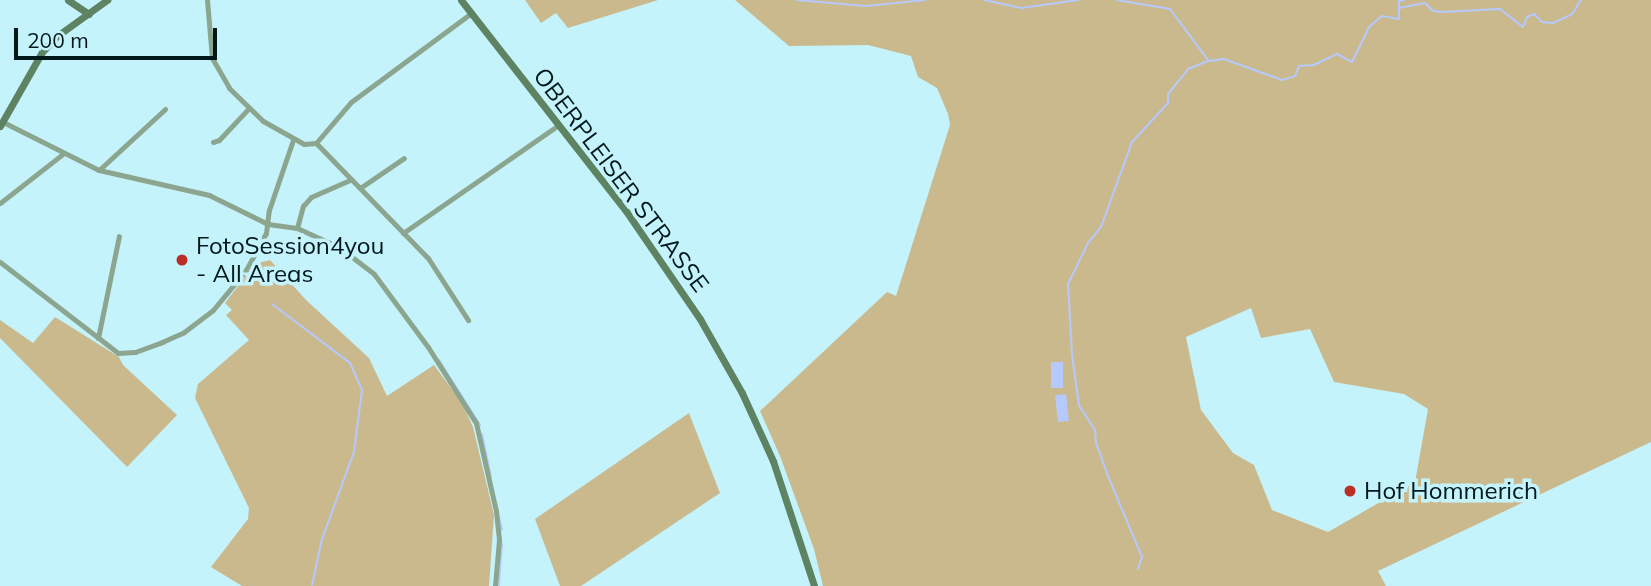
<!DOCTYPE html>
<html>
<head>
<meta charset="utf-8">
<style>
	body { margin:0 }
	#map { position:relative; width:1651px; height:586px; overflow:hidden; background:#c4f3fb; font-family:Mulish,sans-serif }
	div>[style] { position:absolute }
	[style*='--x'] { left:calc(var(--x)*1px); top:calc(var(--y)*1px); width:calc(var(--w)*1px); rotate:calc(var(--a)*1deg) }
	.green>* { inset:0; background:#cbb98e }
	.water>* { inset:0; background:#b6c9fc; transform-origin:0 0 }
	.stream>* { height:2px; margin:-1px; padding:0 1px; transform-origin:1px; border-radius:1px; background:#b6c9fc }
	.street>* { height:5px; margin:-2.5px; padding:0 2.5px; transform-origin:2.5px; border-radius:2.5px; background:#8ca58f }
	.secondary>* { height:7px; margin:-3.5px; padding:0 3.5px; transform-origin:3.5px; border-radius:3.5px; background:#5e8363 }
	.dots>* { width:19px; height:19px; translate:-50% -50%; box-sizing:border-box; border:4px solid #c4f3fb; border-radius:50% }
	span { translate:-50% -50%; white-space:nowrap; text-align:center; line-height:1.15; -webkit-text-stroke:7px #c4f3fb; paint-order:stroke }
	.street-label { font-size:24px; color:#01181b }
	.poi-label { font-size:24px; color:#01181b }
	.left { translate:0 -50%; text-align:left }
	.scale { position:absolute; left:14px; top:28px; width:203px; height:32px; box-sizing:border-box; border:4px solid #01181b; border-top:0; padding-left:9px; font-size:21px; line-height:24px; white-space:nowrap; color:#01181b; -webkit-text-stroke:5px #c4f3fb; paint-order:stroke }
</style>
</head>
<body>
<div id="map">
	<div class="green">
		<i style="clip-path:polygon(525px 0,658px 0,568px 28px,556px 13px,541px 23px)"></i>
		<i style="clip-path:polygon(evenodd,735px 0,1651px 0,1651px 442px,1378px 571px,1386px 586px,823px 586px,814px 549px,780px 456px,760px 411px,887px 292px,896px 296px,950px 125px,948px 114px,937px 88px,918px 77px,911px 56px,868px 45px,789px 46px,735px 0,1251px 308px,1261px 338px,1310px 329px,1334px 382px,1404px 394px,1428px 409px,1415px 482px,1328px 532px,1272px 510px,1254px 465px,1233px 453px,1201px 410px,1186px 337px,1251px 308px)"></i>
		<i style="clip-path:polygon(270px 260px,306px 300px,369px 358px,387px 396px,434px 365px,462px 403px,473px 427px,494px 515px,489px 586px,242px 586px,211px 567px,248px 519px,249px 508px,195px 398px,198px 384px,249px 340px,226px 315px,232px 310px,225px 303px,255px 264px)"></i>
		<i style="clip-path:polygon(55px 317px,119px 357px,123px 365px,177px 415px,127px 467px,0 338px,0 320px,33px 343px)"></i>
		<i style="clip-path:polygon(689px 413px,720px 493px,581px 586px,560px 586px,535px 519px)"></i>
	</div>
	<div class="water">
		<i style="left:1051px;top:362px;width:12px;height:26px"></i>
		<i style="left:1066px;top:394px;width:27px;height:11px;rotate:84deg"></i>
	</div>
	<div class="stream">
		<i style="--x:797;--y:0;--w:69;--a:5"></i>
		<i style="--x:866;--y:6;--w:59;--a:-5.8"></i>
		<i style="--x:984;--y:0;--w:38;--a:12"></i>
		<i style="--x:1021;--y:8;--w:58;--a:-8"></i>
		<i style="--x:1117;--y:0;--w:54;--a:9.6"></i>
		<i style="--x:1170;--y:9;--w:64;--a:53.3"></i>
		<i style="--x:1399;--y:8;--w:7;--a:-90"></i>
		<i style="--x:1399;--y:1;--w:5;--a:-11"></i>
		<i style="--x:272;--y:304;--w:98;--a:37.1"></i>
		<i style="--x:350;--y:363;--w:30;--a:66"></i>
		<i style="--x:362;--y:390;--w:63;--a:97.4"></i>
		<i style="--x:354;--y:452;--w:93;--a:110.2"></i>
		<i style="--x:322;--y:539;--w:47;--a:102.3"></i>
		<i style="--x:439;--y:360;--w:77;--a:57.8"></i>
		<i style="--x:482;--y:434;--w:44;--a:78.2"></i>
		<i style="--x:499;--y:517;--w:13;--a:77"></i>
		<i style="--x:1138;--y:569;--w:13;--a:-72"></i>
		<i style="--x:1142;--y:557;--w:82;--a:-112.8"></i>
		<i style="--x:1110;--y:481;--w:40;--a:-110.2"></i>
		<i style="--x:1096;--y:443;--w:13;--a:-94"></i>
		<i style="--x:1095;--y:430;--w:30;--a:-123"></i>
		<i style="--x:1079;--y:405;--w:50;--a:-98"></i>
		<i style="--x:1072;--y:355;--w:71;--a:-93.2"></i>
		<i style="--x:1068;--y:284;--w:46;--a:-64"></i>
		<i style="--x:1088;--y:243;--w:21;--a:-51"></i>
		<i style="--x:1101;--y:227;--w:90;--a:-70"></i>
		<i style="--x:1132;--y:142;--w:53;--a:-47.3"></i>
		<i style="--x:1168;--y:103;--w:9;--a:-90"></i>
		<i style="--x:1168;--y:94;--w:32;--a:-51"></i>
		<i style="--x:1188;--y:69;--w:22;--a:-22"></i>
		<i style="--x:1208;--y:61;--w:16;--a:-7"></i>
		<i style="--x:1224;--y:59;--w:62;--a:19.9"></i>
		<i style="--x:1282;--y:80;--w:14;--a:-17"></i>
		<i style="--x:1295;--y:76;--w:11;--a:-68"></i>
		<i style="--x:1299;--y:66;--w:15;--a:-4"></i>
		<i style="--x:1314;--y:65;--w:25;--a:-26"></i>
		<i style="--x:1337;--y:54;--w:17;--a:28"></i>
		<i style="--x:1352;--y:62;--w:39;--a:-64"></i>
		<i style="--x:1369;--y:27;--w:17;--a:-40"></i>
		<i style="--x:1382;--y:16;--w:17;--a:10"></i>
		<i style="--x:1399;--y:19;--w:11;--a:-90"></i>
		<i style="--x:1399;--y:8;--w:26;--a:-11"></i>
		<i style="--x:1425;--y:3;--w:11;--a:45"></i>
		<i style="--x:1433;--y:11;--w:9;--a:6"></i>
		<i style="--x:1442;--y:12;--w:58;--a:-3"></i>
		<i style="--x:1500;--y:9;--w:29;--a:38"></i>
		<i style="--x:1523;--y:27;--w:11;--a:-68"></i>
		<i style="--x:1527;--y:17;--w:8;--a:-23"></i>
		<i style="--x:1534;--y:14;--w:11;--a:45"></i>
		<i style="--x:1542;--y:22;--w:11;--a:5"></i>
		<i style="--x:1553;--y:23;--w:21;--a:-25"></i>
		<i style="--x:1572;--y:14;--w:17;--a:-57"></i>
		<i style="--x:499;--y:585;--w:41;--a:-85.8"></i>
	</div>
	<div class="street">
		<i style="--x:207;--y:0;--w:58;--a:85.1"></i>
		<i style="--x:212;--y:58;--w:34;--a:60"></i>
		<i style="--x:229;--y:88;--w:47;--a:44.1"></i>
		<i style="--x:263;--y:121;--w:47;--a:29.3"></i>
		<i style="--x:304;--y:144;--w:12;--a:-5"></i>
		<i style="--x:316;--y:143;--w:54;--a:-49.5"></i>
		<i style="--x:351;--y:102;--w:148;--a:-36.5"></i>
		<i style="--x:3;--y:122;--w:107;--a:26.6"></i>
		<i style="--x:99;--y:170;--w:113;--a:12.8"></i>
		<i style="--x:209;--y:195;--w:66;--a:26.2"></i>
		<i style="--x:268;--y:224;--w:29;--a:8"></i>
		<i style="--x:297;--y:228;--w:46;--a:24.3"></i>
		<i style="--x:339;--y:247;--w:44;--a:37.6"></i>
		<i style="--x:374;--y:274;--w:91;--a:53.5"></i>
		<i style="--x:428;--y:347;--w:90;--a:57.7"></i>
		<i style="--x:476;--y:423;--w:90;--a:77.2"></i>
		<i style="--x:496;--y:511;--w:29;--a:84"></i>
		<i style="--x:499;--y:540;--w:46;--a:95"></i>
		<i style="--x:213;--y:142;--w:6;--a:-18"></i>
		<i style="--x:219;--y:140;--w:42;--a:-46.9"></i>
		<i style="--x:316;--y:143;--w:161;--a:45.8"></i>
		<i style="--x:428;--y:258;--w:74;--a:57.2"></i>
		<i style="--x:99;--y:170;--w:90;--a:-42.7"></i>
		<i style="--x:360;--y:188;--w:53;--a:-34.3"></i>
		<i style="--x:0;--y:203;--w:81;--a:-38"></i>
		<i style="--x:297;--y:228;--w:23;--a:-75"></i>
		<i style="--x:303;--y:206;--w:12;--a:-48"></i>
		<i style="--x:311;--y:197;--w:43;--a:-23.6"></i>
		<i style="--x:403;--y:233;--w:188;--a:-34.8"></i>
		<i style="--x:0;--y:262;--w:149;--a:37.6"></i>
		<i style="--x:118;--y:353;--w:17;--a:-3"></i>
		<i style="--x:135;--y:352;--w:29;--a:-20"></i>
		<i style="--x:162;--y:342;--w:24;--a:-24"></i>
		<i style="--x:184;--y:332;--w:36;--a:-37"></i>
		<i style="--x:213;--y:310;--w:52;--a:-50.5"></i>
		<i style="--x:246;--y:270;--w:42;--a:-61.6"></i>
		<i style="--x:266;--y:233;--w:23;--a:-83"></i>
		<i style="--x:269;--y:210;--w:74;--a:-71.1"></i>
		<i style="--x:98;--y:338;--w:104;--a:-78.4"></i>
	</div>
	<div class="secondary">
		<i style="--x:68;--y:0;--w:25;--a:34"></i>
		<i style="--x:461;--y:0;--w:268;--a:52"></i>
		<i style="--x:626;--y:211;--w:131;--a:55.6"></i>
		<i style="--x:700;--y:319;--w:85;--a:60.4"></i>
		<i style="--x:742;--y:393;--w:75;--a:65.5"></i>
		<i style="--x:773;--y:461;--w:132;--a:71.8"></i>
		<i style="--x:0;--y:126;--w:85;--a:-60.4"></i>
		<i style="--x:42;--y:52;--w:22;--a:-47"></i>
		<i style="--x:57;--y:36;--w:62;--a:-35.8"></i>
	</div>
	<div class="dots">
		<i style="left:182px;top:260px;background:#bb2d25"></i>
		<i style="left:1350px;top:491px;background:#bb2d25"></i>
	</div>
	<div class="street-label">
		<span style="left:621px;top:180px;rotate:53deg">OBERPLEISER STRASSE</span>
	</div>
	<div class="poi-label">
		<span class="left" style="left:196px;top:260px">FotoSession4you<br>- All Areas</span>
		<span class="left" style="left:1364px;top:491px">Hof Hommerich</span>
	</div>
	<div class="scale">200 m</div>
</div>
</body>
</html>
